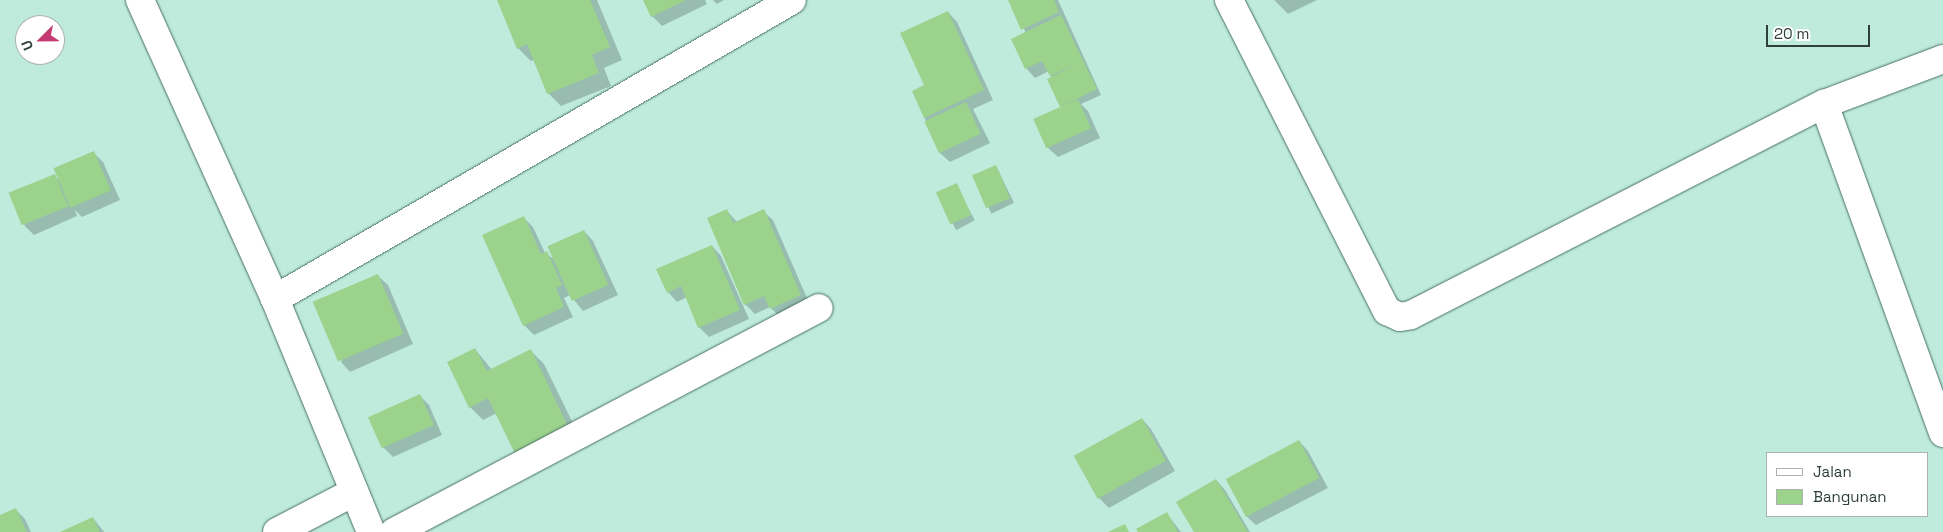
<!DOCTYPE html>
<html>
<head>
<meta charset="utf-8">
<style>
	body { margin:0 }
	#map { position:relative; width:1943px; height:532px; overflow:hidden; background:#bfebdd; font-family:"Space Grotesk",sans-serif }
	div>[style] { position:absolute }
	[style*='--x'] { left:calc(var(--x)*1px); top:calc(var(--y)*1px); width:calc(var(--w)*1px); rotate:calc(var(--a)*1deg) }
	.shadow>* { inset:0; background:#0003; transform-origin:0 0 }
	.building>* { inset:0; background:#9bd28c; transform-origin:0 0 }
	.roads { filter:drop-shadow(0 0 1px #476f64) drop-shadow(0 0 1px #476f64) }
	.minor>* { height:28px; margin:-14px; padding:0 14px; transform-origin:14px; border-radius:14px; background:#fff }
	span { translate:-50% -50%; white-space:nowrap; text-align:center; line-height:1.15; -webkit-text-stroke:5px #fff; paint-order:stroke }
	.legend { position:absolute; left:1766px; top:452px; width:162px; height:65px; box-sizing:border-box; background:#fff; border:1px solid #abb3b0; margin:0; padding:6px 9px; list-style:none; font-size:15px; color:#2e403a }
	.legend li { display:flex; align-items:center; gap:10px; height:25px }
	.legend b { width:25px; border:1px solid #abb3b0 }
	.north { position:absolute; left:15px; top:15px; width:50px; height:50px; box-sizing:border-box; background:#fff; border:1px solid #abb3b0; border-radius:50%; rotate:247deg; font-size:14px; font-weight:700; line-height:20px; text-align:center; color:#2e403a }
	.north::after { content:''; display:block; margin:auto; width:18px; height:22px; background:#c43a71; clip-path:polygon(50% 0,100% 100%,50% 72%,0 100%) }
	.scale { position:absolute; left:1766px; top:25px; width:104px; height:22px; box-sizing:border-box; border:2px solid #2e403a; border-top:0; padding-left:6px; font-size:15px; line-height:18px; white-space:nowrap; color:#2e403a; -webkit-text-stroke:4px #fff; paint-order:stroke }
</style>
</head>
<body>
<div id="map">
	<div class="shadow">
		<i style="clip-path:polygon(498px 0,597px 0,622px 60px,604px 68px,611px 86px,561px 106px,548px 93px,534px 60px,531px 61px,518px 48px)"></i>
		<i style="clip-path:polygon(645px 0,705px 0,707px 4px,662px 26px,652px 16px)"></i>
		<i style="clip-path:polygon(713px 0,724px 0,717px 4px)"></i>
		<i style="clip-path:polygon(1009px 0,1058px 0,1101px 95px,1081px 104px,1088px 111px,1100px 138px,1058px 157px,1048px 148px,1063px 108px,1049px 71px,1035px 78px,1026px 68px,1026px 33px)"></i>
		<i style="clip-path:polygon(1274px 0,1317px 0,1288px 14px)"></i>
		<i style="clip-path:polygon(948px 12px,957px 22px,993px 100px,973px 109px,990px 143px,950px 162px,940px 153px,913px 91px,925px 86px)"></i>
		<i style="clip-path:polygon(94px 153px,103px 162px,120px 200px,82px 217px,75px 210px,77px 216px,34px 235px,24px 225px,55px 176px,61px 182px)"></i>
		<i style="left:996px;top:166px;width:41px;height:25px;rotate:64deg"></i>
		<i style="left:956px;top:185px;width:40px;height:21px;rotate:62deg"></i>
		<i style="clip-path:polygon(727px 211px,737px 222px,763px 211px,773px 220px,810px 305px,781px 318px,770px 307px,755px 314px,745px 304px)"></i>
		<i style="clip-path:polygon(523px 217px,533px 227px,545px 253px,554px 259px,584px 231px,593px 241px,618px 295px,583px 311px,570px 295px,564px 298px,573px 317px,534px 335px,524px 325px)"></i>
		<i style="clip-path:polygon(712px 246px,721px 256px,749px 319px,709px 337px,699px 327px,687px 297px,677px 302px,668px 292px)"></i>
		<i style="clip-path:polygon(378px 276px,388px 285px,413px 344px,350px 372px,341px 362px)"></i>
		<i style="clip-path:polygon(475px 349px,492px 370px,531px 351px,544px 364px,584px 446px,497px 413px,483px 420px,470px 407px)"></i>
		<i style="clip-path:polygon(420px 396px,429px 405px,442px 435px,393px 457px,383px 447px)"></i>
		<i style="clip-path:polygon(1142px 419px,1151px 429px,1175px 471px,1109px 508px,1099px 498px)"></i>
		<i style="clip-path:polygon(1299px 441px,1308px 451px,1328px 488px,1256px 525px,1246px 516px)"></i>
		<i style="clip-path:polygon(1216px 480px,1225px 490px,1250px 532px,1195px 532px)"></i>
		<i style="clip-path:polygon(15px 509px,25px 519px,31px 532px,0 532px,0 516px)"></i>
		<i style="clip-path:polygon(1167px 514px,1181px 532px,1139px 532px)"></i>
		<i style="clip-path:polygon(93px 518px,104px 532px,63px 532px)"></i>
	</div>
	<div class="building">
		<i style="clip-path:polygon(497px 0,590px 0,610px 47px,592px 55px,599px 73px,547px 94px,527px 44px,517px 49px)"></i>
		<i style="clip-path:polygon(643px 0,686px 0,651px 17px)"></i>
		<i style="clip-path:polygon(1008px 0,1054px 0,1059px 12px,1021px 30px)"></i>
		<i style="clip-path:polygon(948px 11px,984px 90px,924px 118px,912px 91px,924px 85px,900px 33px)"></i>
		<i style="clip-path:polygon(1061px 15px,1097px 89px,1060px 107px,1047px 79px,1077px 64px,1050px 76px,1042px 61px,1025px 69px,1011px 39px)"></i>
		<i style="left:1078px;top:99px;width:32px;height:49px;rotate:66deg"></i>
		<i style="left:966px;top:102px;width:35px;height:46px;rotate:65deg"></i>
		<i style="left:94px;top:151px;width:43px;height:44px;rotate:67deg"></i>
		<i style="left:996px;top:165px;width:36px;height:26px;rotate:67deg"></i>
		<i style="left:55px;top:174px;width:35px;height:50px;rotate:68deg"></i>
		<i style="left:957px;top:183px;width:35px;height:23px;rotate:66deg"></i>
		<i style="clip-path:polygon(727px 209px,733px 223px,764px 209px,801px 295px,770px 309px,764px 296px,744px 305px,707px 218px)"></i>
		<i style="clip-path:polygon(524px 216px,541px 254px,547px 251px,562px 285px,556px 288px,564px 307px,523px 326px,482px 235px)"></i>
		<i style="left:584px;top:230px;width:60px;height:40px;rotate:66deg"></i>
		<i style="clip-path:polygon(712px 245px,740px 310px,698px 328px,681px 286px,667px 293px,656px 269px)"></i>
		<i style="left:378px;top:274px;width:65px;height:71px;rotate:67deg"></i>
		<i style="clip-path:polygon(475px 348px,487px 371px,531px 349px,571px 433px,518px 460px,488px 398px,469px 408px,447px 362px)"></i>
		<i style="left:420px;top:394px;width:34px;height:57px;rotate:66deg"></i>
		<i style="left:1142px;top:418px;width:49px;height:78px;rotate:61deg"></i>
		<i style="left:1299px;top:440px;width:43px;height:83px;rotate:62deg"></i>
		<i style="clip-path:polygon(1216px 479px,1248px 532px,1194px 532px,1176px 502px)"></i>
		<i style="clip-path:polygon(16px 508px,27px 532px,0 532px,0 515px)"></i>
		<i style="clip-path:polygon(1167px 512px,1178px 532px,1138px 532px,1136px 529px)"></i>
		<i style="clip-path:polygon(93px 517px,100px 532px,60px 532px)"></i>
		<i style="clip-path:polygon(1125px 524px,1129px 532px,1108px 532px)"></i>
	</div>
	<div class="roads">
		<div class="minor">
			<i style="--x:140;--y:0;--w:328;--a:65.7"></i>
			<i style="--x:275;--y:299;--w:252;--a:67.6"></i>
			<i style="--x:1229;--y:0;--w:349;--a:63.1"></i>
			<i style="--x:1387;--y:311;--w:14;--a:25"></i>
			<i style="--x:1400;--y:317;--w:11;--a:-10"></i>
			<i style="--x:1411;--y:315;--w:464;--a:-27.1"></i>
			<i style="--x:1824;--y:104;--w:350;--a:70.1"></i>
			<i style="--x:1824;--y:104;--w:127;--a:-20.7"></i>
			<i style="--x:275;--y:299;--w:597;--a:-30.04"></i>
			<i style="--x:277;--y:532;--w:87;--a:-27.5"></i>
			<i style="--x:394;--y:532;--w:480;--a:-27.8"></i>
		</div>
	</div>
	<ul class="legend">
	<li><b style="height:6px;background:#fff"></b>Jalan</li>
	<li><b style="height:14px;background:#9bd28c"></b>Bangunan</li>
	</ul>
	<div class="north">U</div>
	<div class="scale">20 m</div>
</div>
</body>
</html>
